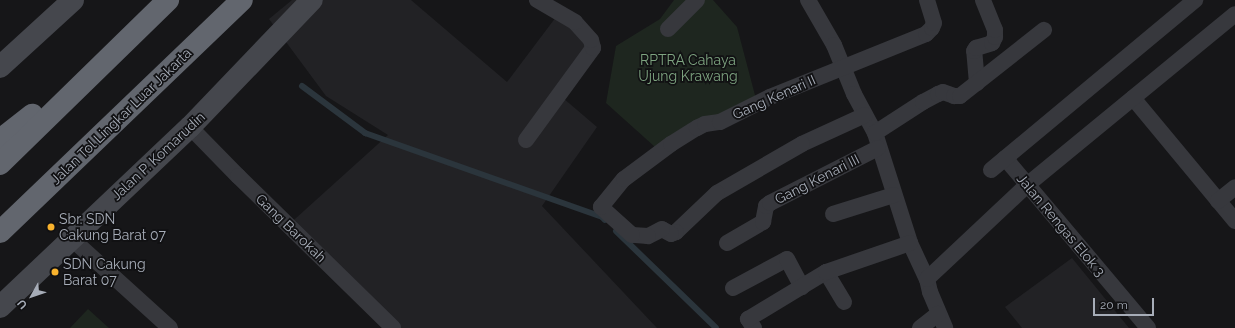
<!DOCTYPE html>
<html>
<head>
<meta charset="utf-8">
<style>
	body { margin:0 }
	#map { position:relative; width:1235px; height:328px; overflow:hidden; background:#161618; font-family:Raleway,sans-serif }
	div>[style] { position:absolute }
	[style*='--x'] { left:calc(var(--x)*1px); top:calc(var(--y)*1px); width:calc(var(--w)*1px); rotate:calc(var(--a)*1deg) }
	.built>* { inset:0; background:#222225 }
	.green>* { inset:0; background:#1e261f }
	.stream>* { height:6px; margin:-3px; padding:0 3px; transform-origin:3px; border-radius:3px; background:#2b353c }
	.street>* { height:16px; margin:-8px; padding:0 8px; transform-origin:8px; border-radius:8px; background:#37383d }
	.secondary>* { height:22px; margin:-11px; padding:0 11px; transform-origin:11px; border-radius:11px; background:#45474d }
	.highway>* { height:22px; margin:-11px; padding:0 11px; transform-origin:11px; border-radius:11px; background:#62666e }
	.dots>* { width:11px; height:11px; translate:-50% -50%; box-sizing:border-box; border:2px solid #111113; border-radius:50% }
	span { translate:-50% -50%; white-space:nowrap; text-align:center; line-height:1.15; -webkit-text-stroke:3.5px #111113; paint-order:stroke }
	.park-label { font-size:14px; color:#7ea480 }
	.street-label { font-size:14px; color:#a7adb8 }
	.poi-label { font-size:14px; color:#a7adb8 }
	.left { translate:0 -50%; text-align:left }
	.north { position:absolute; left:12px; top:276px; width:40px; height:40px; -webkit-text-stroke:3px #111113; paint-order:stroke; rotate:230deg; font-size:11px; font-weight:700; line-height:16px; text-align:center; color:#a7adb8 }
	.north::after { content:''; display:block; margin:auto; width:14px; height:18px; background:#a7adb8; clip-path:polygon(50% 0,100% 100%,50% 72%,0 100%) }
	.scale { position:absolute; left:1093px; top:298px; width:61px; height:18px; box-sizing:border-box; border:2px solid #a7adb8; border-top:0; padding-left:5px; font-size:12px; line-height:14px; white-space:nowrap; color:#a7adb8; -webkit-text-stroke:3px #111113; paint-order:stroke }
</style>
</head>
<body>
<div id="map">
	<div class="built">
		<i style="clip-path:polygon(292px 0,411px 0,507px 82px,556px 17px,593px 45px,563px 98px,597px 127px,542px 206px,657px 328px,398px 328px,285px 228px,388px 135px,326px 96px,269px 19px)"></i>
		<i style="clip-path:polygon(1072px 258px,1129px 328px,1022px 328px,1005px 307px)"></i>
	</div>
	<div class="green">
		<i style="clip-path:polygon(674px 0,713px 0,737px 27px,756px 99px,655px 147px,606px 103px,616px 46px,660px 19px)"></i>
		<i style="clip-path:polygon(88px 309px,109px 328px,70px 328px)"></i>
	</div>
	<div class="stream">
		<i style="--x:302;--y:86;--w:79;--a:36.7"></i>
		<i style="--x:365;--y:133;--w:251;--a:19.5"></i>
		<i style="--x:602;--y:217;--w:4;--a:45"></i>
		<i style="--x:616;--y:231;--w:139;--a:44.1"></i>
	</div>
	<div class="street">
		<i style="--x:808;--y:0;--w:52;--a:60"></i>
		<i style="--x:834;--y:45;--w:53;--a:67.8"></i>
		<i style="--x:854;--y:94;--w:44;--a:61.7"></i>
		<i style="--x:875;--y:133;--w:115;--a:72.3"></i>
		<i style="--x:910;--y:243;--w:40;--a:65"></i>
		<i style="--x:927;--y:279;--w:13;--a:77"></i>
		<i style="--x:930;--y:292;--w:39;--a:67"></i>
		<i style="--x:668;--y:29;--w:41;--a:-45"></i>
		<i style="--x:977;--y:83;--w:32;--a:-95"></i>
		<i style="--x:974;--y:51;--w:4;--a:-56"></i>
		<i style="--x:976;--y:48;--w:17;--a:-17"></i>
		<i style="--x:992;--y:43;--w:7;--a:-63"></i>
		<i style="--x:995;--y:37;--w:7;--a:-90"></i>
		<i style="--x:995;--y:30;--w:32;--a:-112"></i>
		<i style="--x:1133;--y:98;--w:160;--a:50.3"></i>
		<i style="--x:865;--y:115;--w:69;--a:155.3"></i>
		<i style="--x:802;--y:144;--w:98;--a:150"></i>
		<i style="--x:717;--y:193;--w:57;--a:136.4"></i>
		<i style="--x:676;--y:232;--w:5;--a:158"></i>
		<i style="--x:671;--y:234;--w:10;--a:-151"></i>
		<i style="--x:662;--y:229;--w:16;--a:153"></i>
		<i style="--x:648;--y:236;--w:16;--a:-176"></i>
		<i style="--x:632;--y:235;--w:42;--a:-137.9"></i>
		<i style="--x:601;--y:207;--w:36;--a:-51"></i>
		<i style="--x:624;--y:179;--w:59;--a:-36.7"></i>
		<i style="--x:671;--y:144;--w:31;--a:-32"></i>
		<i style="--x:697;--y:128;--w:9;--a:-27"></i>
		<i style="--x:705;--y:124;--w:15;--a:-8"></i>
		<i style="--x:720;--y:122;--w:56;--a:-26.6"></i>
		<i style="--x:770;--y:97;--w:168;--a:-22"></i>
		<i style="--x:926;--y:34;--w:8;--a:-45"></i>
		<i style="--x:932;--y:28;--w:5;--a:-68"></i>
		<i style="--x:934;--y:23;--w:24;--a:-107"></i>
		<i style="--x:190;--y:127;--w:69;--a:45.6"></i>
		<i style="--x:238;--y:176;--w:217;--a:44.4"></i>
		<i style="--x:875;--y:133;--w:57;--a:-32.9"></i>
		<i style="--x:923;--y:102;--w:17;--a:-28"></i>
		<i style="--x:938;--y:94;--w:5;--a:-22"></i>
		<i style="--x:943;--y:92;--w:12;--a:20"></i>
		<i style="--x:954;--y:96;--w:6;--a:0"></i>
		<i style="--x:960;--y:96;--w:107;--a:-38.2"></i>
		<i style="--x:526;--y:140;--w:114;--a:-53.9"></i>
		<i style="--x:593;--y:48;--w:8;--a:-104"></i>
		<i style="--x:591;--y:40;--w:24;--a:-132"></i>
		<i style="--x:575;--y:22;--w:44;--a:-149.9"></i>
		<i style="--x:1005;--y:158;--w:222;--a:49.9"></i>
		<i style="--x:991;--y:170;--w:266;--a:-39.8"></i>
		<i style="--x:1218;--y:201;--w:22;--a:-39"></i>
		<i style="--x:833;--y:214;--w:64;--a:-17.3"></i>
		<i style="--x:73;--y:240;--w:131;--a:42.2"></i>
		<i style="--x:727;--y:243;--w:42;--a:-30.3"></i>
		<i style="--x:763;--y:222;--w:16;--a:-79"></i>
		<i style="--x:766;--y:206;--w:5;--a:-37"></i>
		<i style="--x:770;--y:203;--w:121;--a:-27"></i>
		<i style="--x:826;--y:272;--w:35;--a:59"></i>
		<i style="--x:927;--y:279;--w:137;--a:-43.2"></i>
		<i style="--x:1027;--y:185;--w:269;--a:-39.4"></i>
		<i style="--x:733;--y:288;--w:61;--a:-28.2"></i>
		<i style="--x:787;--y:259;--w:32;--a:62"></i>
		<i style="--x:754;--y:328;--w:11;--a:-124"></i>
		<i style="--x:748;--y:319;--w:91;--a:-31.1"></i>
		<i style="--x:826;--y:272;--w:89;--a:-19"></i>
		<i style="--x:920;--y:328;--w:23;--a:-38"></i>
	</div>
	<div class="secondary">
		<i style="--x:0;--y:67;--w:99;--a:-42.5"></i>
		<i style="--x:0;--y:307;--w:262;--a:-43.5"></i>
		<i style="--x:190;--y:127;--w:176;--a:-46.2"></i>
	</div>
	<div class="highway">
		<i style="--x:0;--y:140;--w:41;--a:-38"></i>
		<i style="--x:0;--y:164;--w:235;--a:-44.3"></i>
		<i style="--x:0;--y:232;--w:335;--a:-43.8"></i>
	</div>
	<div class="dots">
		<i style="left:51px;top:227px;background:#f8b22d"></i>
		<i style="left:55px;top:272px;background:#f8b22d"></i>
	</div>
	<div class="park-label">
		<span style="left:688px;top:68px">RPTRA Cahaya<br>Ujung Krawang</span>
	</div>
	<div class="street-label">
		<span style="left:774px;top:97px;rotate:-24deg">Gang Kenari II</span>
		<span style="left:121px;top:116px;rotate:-44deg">Jalan Tol Lingkar Luar Jakarta</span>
		<span style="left:158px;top:156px;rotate:-43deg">Jalan P. Komarudin</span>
		<span style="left:817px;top:179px;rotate:-27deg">Gang Kenari III</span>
		<span style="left:1061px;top:225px;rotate:50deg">Jalan Rengas Elok 3</span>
		<span style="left:291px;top:228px;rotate:44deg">Gang Barokah</span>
	</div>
	<div class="poi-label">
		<span class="left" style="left:59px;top:227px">Sbr. SDN<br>Cakung Barat 07</span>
		<span class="left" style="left:63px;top:272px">SDN Cakung<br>Barat 07</span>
	</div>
	<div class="north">U</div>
	<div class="scale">20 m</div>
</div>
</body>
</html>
